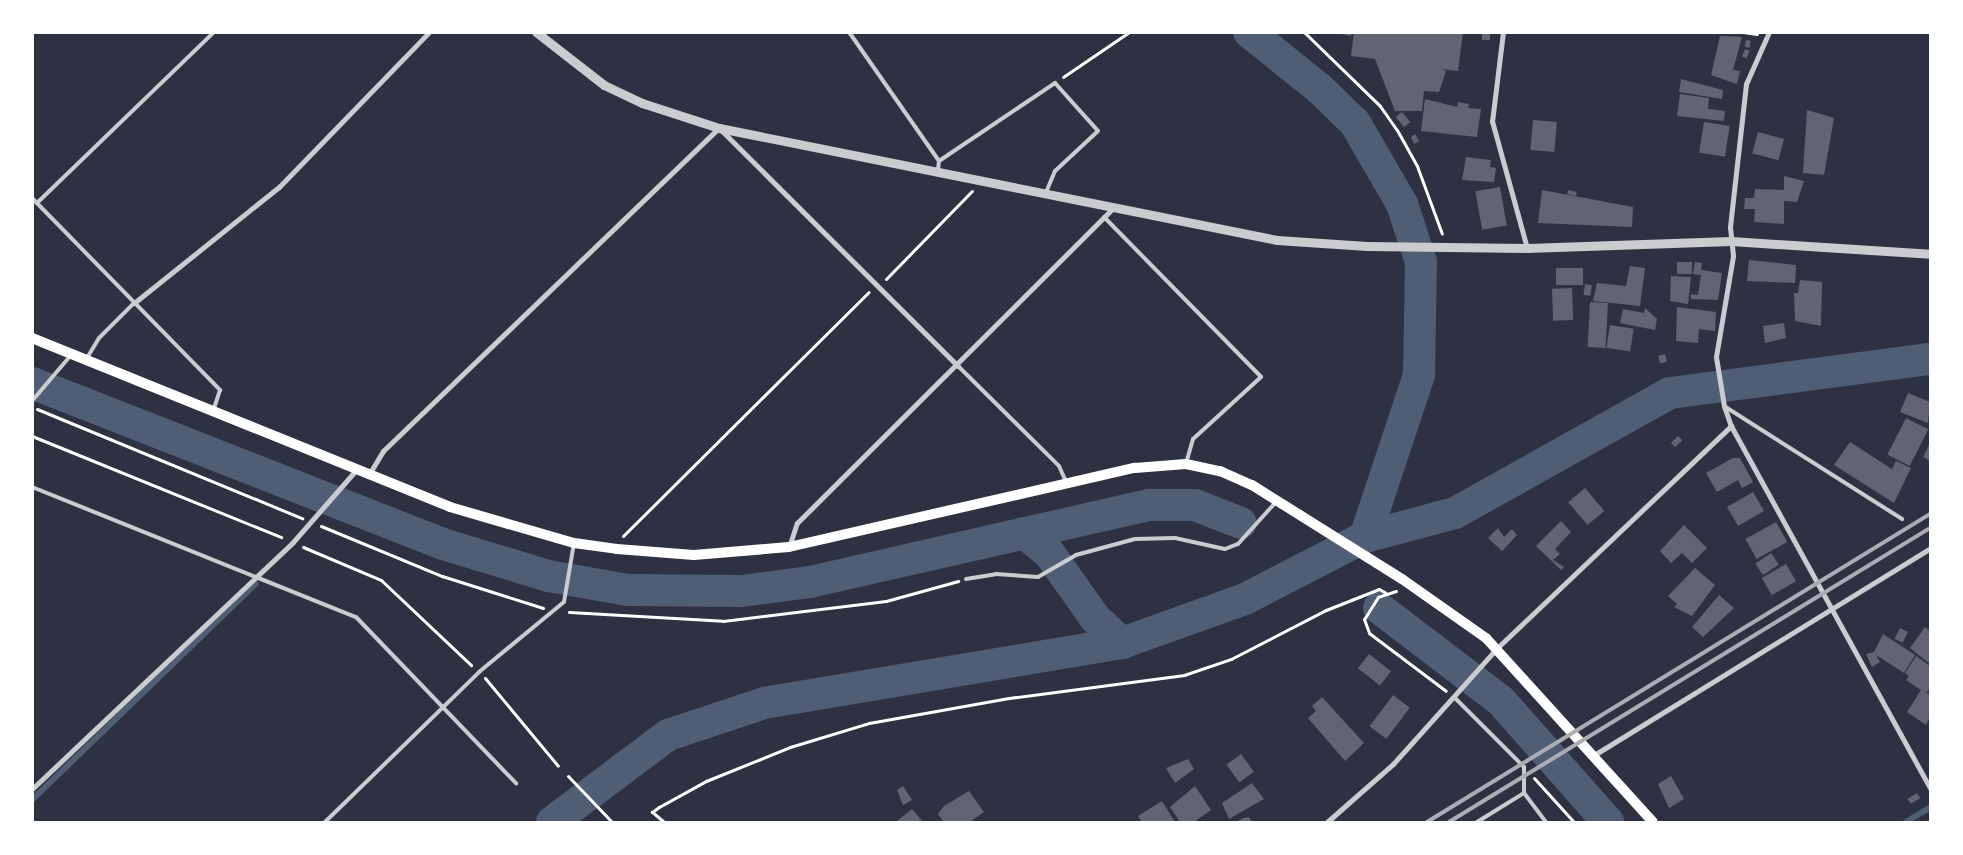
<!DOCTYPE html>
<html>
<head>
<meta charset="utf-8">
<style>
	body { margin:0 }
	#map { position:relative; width:1963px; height:855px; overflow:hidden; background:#2d3142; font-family:Signika,sans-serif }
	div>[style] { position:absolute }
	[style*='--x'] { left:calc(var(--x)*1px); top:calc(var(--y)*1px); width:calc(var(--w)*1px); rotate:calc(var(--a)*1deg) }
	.stream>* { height:5.5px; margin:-2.75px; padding:0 2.75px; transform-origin:2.75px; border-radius:2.75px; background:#4f5d75 }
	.river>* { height:32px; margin:-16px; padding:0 16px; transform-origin:16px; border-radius:16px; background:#4f5d75 }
	.building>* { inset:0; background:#626471; transform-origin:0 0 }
	.path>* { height:3px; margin:-1.5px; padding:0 1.5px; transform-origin:1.5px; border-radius:1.5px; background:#fff }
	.service>* { height:4px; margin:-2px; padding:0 2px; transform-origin:2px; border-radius:2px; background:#caccd0 }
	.minor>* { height:5px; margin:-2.5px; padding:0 2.5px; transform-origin:2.5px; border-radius:2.5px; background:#caccd0 }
	.tertiary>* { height:9px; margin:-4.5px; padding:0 4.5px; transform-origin:4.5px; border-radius:4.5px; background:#caccd0 }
	.secondary>* { height:10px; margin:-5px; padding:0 5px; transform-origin:5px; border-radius:5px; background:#fff }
	.rail>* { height:4px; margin:-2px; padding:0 2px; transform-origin:2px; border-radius:2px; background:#abadb3 }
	span { translate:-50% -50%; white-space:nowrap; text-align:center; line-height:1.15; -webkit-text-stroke:4px #fff; paint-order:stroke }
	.frame { position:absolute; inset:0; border:34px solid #fff; pointer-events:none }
</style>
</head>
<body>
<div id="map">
	<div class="stream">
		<i style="--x:32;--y:800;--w:311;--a:-44"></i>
		<i style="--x:1906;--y:822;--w:26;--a:-31"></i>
	</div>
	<div class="river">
		<i style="--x:1249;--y:32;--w:91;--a:38.8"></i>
		<i style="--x:1320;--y:89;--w:49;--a:44.2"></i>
		<i style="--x:1355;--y:123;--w:94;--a:59.9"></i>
		<i style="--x:1402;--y:204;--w:61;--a:71.9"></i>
		<i style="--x:1421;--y:262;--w:113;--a:91"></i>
		<i style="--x:1419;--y:375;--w:171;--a:108.4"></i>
		<i style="--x:32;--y:383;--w:441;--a:21.4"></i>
		<i style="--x:443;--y:544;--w:110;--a:16.9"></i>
		<i style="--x:548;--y:576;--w:81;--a:9.9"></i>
		<i style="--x:628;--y:590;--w:113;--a:0.5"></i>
		<i style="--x:741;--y:591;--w:70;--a:-7.4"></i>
		<i style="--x:810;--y:582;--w:348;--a:-12.8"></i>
		<i style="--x:1149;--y:505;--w:46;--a:0"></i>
		<i style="--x:1195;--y:505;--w:49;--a:21.4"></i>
		<i style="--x:1024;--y:533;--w:32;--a:39"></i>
		<i style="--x:1049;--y:553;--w:80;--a:54.7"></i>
		<i style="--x:1095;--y:618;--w:37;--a:43"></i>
		<i style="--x:1379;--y:608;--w:153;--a:37.3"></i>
		<i style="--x:1501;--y:701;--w:162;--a:48.5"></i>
		<i style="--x:552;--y:822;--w:145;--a:-36.9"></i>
		<i style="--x:668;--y:735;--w:101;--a:-18.4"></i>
		<i style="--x:764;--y:703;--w:363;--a:-9.5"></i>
		<i style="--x:1122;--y:643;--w:131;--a:-19.7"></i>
		<i style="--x:1245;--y:599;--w:135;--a:-27.3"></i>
		<i style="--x:1365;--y:537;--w:93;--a:-14.9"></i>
		<i style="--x:1455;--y:513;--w:246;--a:-29.2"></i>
		<i style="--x:1670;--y:393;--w:262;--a:-7.5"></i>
	</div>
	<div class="building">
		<i style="clip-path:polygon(1332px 32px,1352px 32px,1351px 36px)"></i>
		<i style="clip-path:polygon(1354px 32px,1463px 32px,1458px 71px,1441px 69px,1446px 71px,1439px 92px,1424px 91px,1422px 111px,1395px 111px,1375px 59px,1351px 56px)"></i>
		<i style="left:1482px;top:32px;width:8px;height:8px"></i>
		<i style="clip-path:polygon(1720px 36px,1742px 37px,1733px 70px,1740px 71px,1737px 84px,1711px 75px)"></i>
		<i style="left:1746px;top:40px;width:5px;height:7px;rotate:11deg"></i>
		<i style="left:1745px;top:49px;width:5px;height:8px;rotate:22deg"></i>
		<i style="clip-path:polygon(1681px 79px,1723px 90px,1722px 99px,1679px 92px)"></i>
		<i style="clip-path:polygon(1680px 94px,1709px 98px,1708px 109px,1725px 111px,1724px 121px,1677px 116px)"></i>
		<i style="clip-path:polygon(1425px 99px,1457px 107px,1458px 102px,1469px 104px,1468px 108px,1481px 109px,1477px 137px,1421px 131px)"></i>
		<i style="clip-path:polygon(1807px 110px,1834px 118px,1824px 175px,1803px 173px)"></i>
		<i style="left:1402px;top:112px;width:13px;height:8px;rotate:51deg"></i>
		<i style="left:1533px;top:120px;width:24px;height:30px;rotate:5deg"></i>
		<i style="left:1704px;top:122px;width:26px;height:31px;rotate:9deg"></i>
		<i style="left:1758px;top:132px;width:27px;height:22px;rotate:15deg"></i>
		<i style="clip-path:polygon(1415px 134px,1419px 141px,1414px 144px,1411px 137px)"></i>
		<i style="clip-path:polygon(1466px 157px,1491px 160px,1490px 167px,1496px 168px,1494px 182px,1462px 180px)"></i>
		<i style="clip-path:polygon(1784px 176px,1804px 181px,1797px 202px,1784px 201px,1784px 224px,1754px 222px,1755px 209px,1744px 209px,1745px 198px,1754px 198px,1755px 189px,1784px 190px)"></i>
		<i style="left:1500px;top:187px;width:39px;height:25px;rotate:80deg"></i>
		<i style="clip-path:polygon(1542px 190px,1633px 207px,1632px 227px,1538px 223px)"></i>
		<i style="left:1568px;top:190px;width:9px;height:4px;rotate:13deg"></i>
		<i style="clip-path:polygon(1749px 260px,1796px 265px,1795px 283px,1747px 281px)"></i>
		<i style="left:1692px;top:262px;width:12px;height:15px;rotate:90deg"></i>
		<i style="clip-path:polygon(1695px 262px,1702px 263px,1701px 270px,1722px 273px,1718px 300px,1691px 299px,1691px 294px,1698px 295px,1701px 275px,1693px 274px)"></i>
		<i style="clip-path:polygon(1630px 266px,1645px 268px,1640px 306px,1593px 301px,1597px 283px,1626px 286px)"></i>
		<i style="left:1556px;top:268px;width:27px;height:17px"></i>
		<i style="clip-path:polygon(1671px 276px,1691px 277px,1688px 304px,1670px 301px)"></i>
		<i style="clip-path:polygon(1800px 280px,1822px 282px,1821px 326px,1795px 321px,1794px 293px,1798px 293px)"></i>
		<i style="left:1585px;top:284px;width:7px;height:11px;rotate:8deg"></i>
		<i style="left:1572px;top:288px;width:32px;height:20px;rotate:88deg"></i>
		<i style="left:1590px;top:302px;width:18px;height:45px;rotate:3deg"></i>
		<i style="clip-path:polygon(1677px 307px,1716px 312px,1715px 331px,1699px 329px,1698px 343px,1676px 341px)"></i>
		<i style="clip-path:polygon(1645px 308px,1657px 319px,1655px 330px,1620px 323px,1623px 309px,1644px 313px)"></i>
		<i style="clip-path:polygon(1784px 323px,1786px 338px,1765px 343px,1763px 326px)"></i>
		<i style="left:1610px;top:325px;width:24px;height:23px;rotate:9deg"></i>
		<i style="left:1665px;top:354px;width:8px;height:7px;rotate:76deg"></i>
		<i style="clip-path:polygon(1908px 393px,1930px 402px,1928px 423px,1900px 412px)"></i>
		<i style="left:1906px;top:418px;width:25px;height:41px;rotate:27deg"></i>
		<i style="left:1678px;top:436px;width:6px;height:10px;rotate:45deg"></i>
		<i style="clip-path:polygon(1850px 442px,1892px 469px,1896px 461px,1911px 468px,1894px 503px,1834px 465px)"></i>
		<i style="clip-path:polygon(1930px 443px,1930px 461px,1923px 457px)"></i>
		<i style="clip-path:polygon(1733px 458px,1740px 458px,1753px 482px,1742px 488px,1738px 480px,1717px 492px,1706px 473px)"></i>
		<i style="left:1585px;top:488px;width:30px;height:22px;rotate:50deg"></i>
		<i style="left:1753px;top:492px;width:22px;height:30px;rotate:60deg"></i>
		<i style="clip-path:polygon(1561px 521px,1571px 532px,1555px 549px,1560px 554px,1553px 560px,1564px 567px,1561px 570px,1536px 546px)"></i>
		<i style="left:1776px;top:522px;width:23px;height:35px;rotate:61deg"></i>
		<i style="clip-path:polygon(1684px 525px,1707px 548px,1692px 563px,1682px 553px,1671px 563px,1660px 551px)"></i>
		<i style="clip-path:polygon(1498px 528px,1504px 537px,1512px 529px,1517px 535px,1502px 551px,1488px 538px)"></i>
		<i style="left:1771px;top:553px;width:14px;height:19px;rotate:56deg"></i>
		<i style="left:1786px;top:564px;width:20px;height:28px;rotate:60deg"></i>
		<i style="clip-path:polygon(1695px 568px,1715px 585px,1692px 616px,1674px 607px,1677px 604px,1668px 596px)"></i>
		<i style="clip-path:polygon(1719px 595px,1734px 608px,1703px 637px,1692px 627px)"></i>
		<i style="clip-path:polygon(1925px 627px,1930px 631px,1930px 664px,1910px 648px)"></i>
		<i style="left:1900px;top:628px;width:9px;height:12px;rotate:27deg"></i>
		<i style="clip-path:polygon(1883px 634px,1915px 655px,1904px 673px,1876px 655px,1880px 662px,1872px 667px,1866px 654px,1874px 652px)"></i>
		<i style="left:1369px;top:654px;width:28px;height:18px;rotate:38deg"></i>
		<i style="clip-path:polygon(1916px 656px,1930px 666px,1930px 690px,1926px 692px,1930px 695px,1930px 717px,1926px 725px,1907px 712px,1921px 690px,1906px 680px,1909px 676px,1905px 673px)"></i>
		<i style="left:1393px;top:695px;width:21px;height:39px;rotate:37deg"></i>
		<i style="clip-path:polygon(1322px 697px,1364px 743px,1345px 761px,1308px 718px,1316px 711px,1312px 706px)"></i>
		<i style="left:1241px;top:754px;width:22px;height:18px;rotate:54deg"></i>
		<i style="clip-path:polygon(1188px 759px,1194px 769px,1175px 783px,1166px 768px)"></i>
		<i style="clip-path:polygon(1671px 776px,1684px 799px,1669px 808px,1658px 784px)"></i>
		<i style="clip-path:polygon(1252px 783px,1264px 799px,1229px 819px,1222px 803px)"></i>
		<i style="clip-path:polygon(903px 786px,912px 800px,903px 805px,897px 790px)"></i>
		<i style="clip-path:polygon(1195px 786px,1211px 810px,1194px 822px,1180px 822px,1170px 807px)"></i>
		<i style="clip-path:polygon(969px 791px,984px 812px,970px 822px,944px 822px,938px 814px,944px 806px)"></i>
		<i style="left:1917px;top:793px;width:6px;height:11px;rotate:59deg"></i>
		<i style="clip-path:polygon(1162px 801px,1175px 822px,1142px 822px,1138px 816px)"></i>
		<i style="clip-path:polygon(912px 809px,923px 822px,896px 822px)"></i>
		<i style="clip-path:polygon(1249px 817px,1252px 822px,1238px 821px,1243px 818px)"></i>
	</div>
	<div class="path">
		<i style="--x:1304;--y:32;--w:106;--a:44.2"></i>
		<i style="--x:1380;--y:106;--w:29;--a:55"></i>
		<i style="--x:1397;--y:130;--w:41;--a:60.9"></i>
		<i style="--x:1417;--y:166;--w:72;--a:69.8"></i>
		<i style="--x:1743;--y:32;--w:14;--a:8"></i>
		<i style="--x:1063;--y:77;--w:80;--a:-34.3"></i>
		<i style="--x:886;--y:279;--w:123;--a:-45.7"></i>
		<i style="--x:37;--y:409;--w:287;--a:22.4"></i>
		<i style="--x:32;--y:436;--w:269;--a:22.1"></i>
		<i style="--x:321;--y:526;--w:131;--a:22.5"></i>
		<i style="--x:442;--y:576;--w:106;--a:17.6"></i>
		<i style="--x:623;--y:536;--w:346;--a:-44.8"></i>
		<i style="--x:303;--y:547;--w:85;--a:22.9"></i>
		<i style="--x:381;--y:580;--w:124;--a:43.4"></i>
		<i style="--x:1396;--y:591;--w:19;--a:162"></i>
		<i style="--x:1378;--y:597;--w:26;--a:122"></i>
		<i style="--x:1364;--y:619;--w:15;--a:70"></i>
		<i style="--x:1369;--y:633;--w:96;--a:37"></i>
		<i style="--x:569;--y:612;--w:154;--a:3.3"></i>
		<i style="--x:723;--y:621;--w:164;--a:-7"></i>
		<i style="--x:886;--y:601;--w:75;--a:-15.5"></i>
		<i style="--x:485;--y:678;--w:114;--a:50.3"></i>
		<i style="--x:568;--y:776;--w:64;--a:46.3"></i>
		<i style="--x:1534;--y:778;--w:59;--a:47.7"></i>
		<i style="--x:664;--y:822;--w:16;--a:-140"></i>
		<i style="--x:652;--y:812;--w:9;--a:-36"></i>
		<i style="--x:659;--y:807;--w:54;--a:-29"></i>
		<i style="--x:706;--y:781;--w:91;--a:-22"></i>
		<i style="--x:790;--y:747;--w:83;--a:-16.9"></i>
		<i style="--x:869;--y:723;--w:142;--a:-10.1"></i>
		<i style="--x:1009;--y:698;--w:177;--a:-7.5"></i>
		<i style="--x:1184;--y:675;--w:50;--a:-18.8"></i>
		<i style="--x:1231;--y:659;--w:107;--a:-27.3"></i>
		<i style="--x:1326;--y:610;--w:57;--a:-21.6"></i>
		<i style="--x:1379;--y:589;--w:8;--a:30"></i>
	</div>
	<div class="service">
		<i style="--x:849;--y:32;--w:157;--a:55.1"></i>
		<i style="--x:938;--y:170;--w:9;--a:-84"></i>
		<i style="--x:939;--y:161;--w:140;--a:-33.9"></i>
		<i style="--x:1055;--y:83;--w:64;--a:48.1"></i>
		<i style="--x:1098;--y:131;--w:59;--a:137.1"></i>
		<i style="--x:1055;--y:171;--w:23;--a:113"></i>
		<i style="--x:32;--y:198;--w:269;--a:45.6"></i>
		<i style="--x:220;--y:390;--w:22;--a:108"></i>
		<i style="--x:37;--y:203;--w:246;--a:-44"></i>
		<i style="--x:1104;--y:217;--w:224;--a:45.5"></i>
		<i style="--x:1261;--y:377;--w:92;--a:137.6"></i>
		<i style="--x:1193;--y:439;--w:26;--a:106"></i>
		<i style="--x:87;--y:358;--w:23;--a:-59"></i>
		<i style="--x:99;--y:338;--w:49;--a:-45"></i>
		<i style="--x:958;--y:366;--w:142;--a:44.7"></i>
		<i style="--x:1059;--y:466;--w:17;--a:66"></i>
		<i style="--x:32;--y:401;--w:60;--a:-49.7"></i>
		<i style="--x:1724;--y:406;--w:211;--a:32.4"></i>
		<i style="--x:32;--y:487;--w:349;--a:21.9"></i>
		<i style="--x:356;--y:617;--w:231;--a:46.1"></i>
		<i style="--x:966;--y:579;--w:30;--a:-9"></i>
		<i style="--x:996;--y:574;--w:42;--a:4.1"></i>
		<i style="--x:1038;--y:577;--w:44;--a:-30.1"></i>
		<i style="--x:1076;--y:555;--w:61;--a:-15.2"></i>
		<i style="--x:1135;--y:539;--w:40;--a:-1.4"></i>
		<i style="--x:1175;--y:538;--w:51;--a:12.4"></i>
		<i style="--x:1225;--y:549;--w:14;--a:-21"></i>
		<i style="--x:1238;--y:544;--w:57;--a:-47.9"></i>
		<i style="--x:1454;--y:697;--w:99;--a:45"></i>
		<i style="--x:1524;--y:767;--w:26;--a:90"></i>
		<i style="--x:1524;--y:793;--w:36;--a:53"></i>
		<i style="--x:325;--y:822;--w:215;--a:-44.2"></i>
		<i style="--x:479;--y:672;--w:110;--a:-39.5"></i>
		<i style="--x:564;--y:602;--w:60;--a:-80.4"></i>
		<i style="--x:1477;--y:822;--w:55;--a:-31.7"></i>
	</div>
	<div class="minor">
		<i style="--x:1503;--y:32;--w:90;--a:97"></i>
		<i style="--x:1492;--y:121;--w:132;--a:74.6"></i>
		<i style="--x:1769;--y:32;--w:57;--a:113.9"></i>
		<i style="--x:1746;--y:84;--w:144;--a:96.4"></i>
		<i style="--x:1730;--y:227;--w:29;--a:84"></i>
		<i style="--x:1733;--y:256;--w:102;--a:99.6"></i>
		<i style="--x:1716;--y:357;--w:50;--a:80.7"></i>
		<i style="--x:1724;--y:406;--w:21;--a:71"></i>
		<i style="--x:1731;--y:426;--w:413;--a:61.2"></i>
		<i style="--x:134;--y:303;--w:186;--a:-38.7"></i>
		<i style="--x:279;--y:187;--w:216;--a:-45.9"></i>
		<i style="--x:368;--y:476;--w:29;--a:-59"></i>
		<i style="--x:383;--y:451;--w:466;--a:-43.9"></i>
		<i style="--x:719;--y:128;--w:337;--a:44.9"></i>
		<i style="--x:789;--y:547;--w:25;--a:-72"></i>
		<i style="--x:797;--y:523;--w:448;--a:-44.9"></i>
		<i style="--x:1594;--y:755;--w:395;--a:-31.6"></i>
		<i style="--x:32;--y:789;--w:359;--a:-43.4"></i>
		<i style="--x:293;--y:542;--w:96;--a:-48.8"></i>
		<i style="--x:1327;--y:822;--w:88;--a:-41.3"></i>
		<i style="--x:1393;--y:764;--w:156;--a:-48.1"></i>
		<i style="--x:1497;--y:648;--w:323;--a:-43.5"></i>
	</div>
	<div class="tertiary">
		<i style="--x:536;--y:32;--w:86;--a:37.9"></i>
		<i style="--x:604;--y:85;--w:42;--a:25.3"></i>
		<i style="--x:642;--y:103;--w:81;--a:18"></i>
		<i style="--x:719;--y:128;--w:569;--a:11.35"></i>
		<i style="--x:1277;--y:240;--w:90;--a:3.8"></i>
		<i style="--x:1367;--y:246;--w:160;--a:0.7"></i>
		<i style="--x:1527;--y:248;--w:204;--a:-2"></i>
		<i style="--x:1731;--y:241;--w:199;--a:3.7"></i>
	</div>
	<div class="secondary">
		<i style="--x:32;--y:338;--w:451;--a:22"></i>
		<i style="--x:450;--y:507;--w:129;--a:16.2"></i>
		<i style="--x:574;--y:543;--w:43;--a:7.9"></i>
		<i style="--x:617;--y:549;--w:77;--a:4.5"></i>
		<i style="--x:694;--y:555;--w:95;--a:-4.8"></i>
		<i style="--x:789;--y:547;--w:355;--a:-12.9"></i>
		<i style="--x:1135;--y:468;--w:51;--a:-4.5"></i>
		<i style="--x:1186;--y:464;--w:35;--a:12"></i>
		<i style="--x:1220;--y:471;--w:35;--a:24"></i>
		<i style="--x:1252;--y:485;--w:177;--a:32.1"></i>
		<i style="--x:1402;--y:579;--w:103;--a:35.1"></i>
		<i style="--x:1486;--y:638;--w:248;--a:47.8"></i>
	</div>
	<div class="rail">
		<i style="--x:1427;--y:822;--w:590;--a:-31.48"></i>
		<i style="--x:1449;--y:822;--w:564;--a:-31.43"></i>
	</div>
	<div class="frame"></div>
</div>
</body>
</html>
